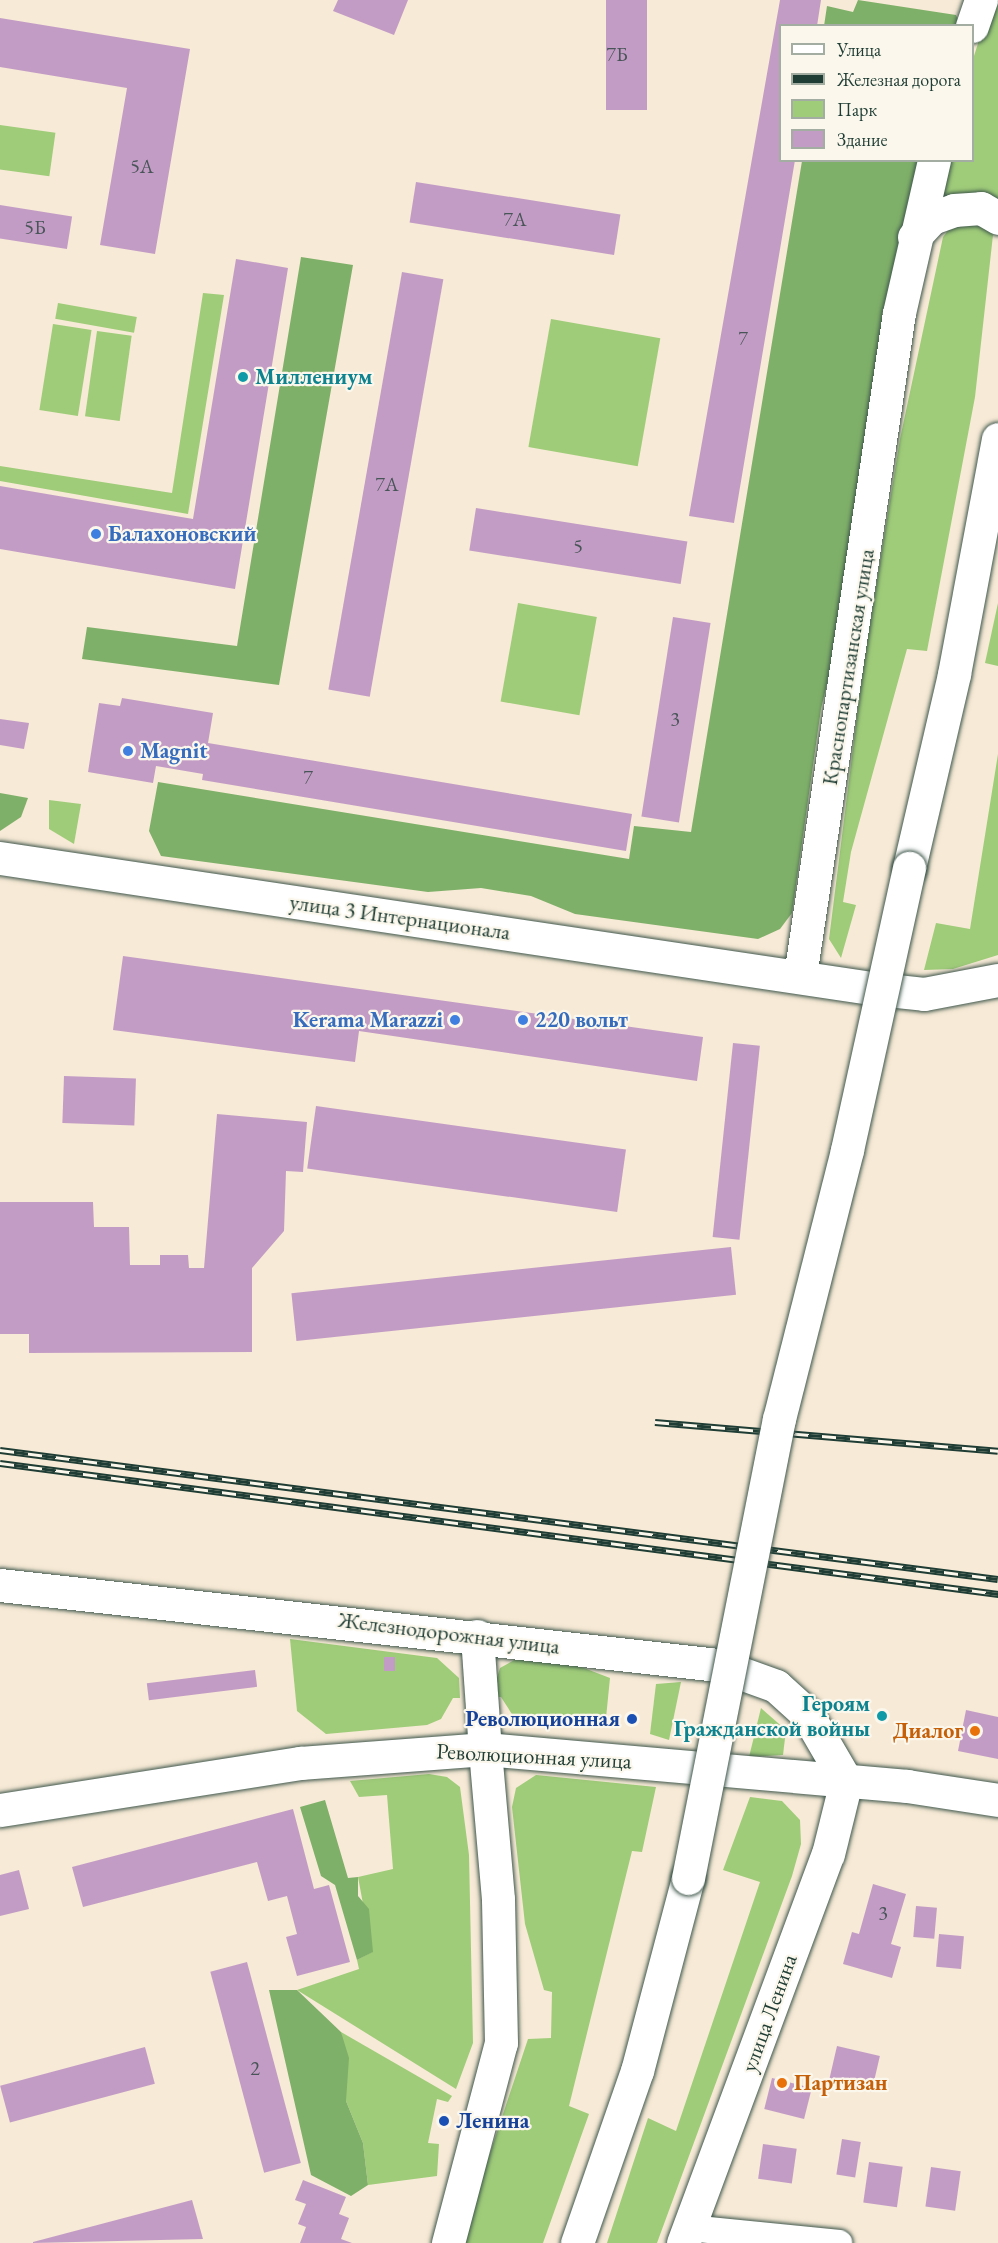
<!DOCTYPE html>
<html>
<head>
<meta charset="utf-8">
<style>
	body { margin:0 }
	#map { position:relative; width:998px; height:2243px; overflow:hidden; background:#f7ead6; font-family:"EB Garamond",serif }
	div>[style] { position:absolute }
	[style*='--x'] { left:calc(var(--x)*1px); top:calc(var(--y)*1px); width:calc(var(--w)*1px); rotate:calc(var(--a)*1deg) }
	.green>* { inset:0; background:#9fcc79; transform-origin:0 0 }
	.forest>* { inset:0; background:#7fb069 }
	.building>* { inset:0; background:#c39cc5; transform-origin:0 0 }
	.roads { filter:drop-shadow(0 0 2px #3f574c) drop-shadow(0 0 2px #3f574c) }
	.minor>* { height:26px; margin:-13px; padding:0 13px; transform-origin:13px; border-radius:13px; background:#fff }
	.tertiary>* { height:33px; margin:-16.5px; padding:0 16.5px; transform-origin:16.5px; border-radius:16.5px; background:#fff }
	.secondary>* { height:33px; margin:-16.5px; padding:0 16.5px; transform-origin:16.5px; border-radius:16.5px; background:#fff }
	.rail>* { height:7px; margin-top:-3.5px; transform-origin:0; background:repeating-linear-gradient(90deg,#fbf7ec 0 14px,#1f3d34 0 28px); box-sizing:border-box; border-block:2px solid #1f3d34 }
	.bridges { filter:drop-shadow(0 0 2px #3f574c) drop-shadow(0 0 2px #3f574c) }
	.secondary-bridge>* { height:33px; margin:-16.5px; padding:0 16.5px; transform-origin:16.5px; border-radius:16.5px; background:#fff }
	.dots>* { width:16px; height:16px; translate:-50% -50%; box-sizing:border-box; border:3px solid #fbf7ec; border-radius:50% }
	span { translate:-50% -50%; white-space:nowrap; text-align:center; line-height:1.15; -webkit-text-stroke:4.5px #fbf7ec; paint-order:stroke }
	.number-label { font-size:20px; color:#485558 }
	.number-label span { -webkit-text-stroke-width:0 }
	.culture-label { font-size:22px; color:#0d838f; font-weight:700 }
	.left { translate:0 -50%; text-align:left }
	.right { translate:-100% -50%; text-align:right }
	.shop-label { font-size:22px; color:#366cbe; font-weight:700 }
	.street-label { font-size:22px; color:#1f3d34 }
	.transit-label { font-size:22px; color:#164399; font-weight:700 }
	.food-label { font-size:22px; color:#c56008; font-weight:700 }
	.legend { position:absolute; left:779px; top:24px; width:195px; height:138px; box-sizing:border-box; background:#fbf7ec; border:2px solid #a3ada2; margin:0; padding:8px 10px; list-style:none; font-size:18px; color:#1f3d34 }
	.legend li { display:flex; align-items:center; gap:12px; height:30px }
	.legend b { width:30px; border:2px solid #a3ada2 }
</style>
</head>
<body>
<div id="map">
	<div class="green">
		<i style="clip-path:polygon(992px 0,998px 0,998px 206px,938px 205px,942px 161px,972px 160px,973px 59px)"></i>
		<i style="left:0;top:125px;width:56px;height:44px;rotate:8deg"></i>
		<i style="clip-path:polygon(967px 220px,988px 227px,993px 235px,975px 397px,927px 651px,907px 649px,851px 852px,843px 902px,856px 905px,841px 958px,829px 939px,864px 661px,900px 439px,943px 237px,952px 225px)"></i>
		<i style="clip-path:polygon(203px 293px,224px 295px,188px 514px,0 481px,0 466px,172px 493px)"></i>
		<i style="left:58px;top:303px;width:80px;height:16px;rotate:10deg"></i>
		<i style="left:551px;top:319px;width:111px;height:130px;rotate:10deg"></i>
		<i style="left:53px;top:324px;width:39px;height:87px;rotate:9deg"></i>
		<i style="left:97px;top:331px;width:35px;height:86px;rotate:8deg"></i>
		<i style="left:518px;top:603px;width:80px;height:100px;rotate:10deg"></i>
		<i style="clip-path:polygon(998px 603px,998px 666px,985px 663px)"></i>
		<i style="clip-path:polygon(998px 754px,998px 955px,953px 969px,924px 970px,936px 923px,970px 929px)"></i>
		<i style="clip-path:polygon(49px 800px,81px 804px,74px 844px,49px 829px)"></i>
		<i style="clip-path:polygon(290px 1639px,437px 1658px,459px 1678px,460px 1698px,453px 1698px,441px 1719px,427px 1725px,326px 1734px,297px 1711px)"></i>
		<i style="clip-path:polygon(518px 1658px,563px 1660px,610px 1678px,606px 1718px,557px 1726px,517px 1722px,501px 1697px,491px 1697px,500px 1668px)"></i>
		<i style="clip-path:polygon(681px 1682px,669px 1740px,650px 1734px,656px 1684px)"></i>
		<i style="clip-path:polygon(761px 1708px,786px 1730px,783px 1755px,749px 1757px)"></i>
		<i style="clip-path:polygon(429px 1774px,447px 1777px,460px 1787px,469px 1855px,473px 2043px,456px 2089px,297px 1990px,359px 1969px,357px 1960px,372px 1952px,358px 1877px,393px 1869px,387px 1795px,359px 1797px,350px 1781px)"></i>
		<i style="clip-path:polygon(536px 1775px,656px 1787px,642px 1852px,632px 1851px,569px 2106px,589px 2114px,543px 2243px,460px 2243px,528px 2039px,551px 2038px,552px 1992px,544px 1990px,525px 1924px,512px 1807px,516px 1788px)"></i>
		<i style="clip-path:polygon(750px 1797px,782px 1801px,800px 1820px,801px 1844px,792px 1876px,657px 2243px,607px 2243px,648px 2118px,676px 2131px,760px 1882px,723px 1870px)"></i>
		<i style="clip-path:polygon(341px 2032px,452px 2096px,448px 2102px,437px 2099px,428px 2143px,439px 2144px,437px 2176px,368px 2185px,363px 2143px,346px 2101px)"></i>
	</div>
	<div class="forest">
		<i style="clip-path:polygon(858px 0,956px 15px,961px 26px,824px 26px,827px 6px,853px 12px)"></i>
		<i style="clip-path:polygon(802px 161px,923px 161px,853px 575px,821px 709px,792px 913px,780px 929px,758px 939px,575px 914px,531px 896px,481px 888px,428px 892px,161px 856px,149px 831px,158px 782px,629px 859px,634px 826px,691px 832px)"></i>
		<i style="clip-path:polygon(301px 257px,353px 265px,279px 685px,82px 659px,87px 627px,237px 646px)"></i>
		<i style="clip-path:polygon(0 793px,28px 798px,21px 817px,0 831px)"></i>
		<i style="clip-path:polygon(325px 1800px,348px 1878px,358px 1877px,358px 1896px,369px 1909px,373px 1952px,357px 1960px,335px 1885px,321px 1876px,300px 1807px)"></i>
		<i style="clip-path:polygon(269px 1990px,297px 1990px,341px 2032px,349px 2058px,346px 2101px,363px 2143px,368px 2185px,351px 2196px,311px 2175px)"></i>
	</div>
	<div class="building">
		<i style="clip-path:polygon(338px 0,408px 0,394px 35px,333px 11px)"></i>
		<i style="left:606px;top:0;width:41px;height:110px"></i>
		<i style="clip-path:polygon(780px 0,821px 0,817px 26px,780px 26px,780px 160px,795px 160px,734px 523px,689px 516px)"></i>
		<i style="clip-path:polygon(0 18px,190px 49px,155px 254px,100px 245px,127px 88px,0 67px)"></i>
		<i style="left:416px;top:182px;width:207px;height:41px;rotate:9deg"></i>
		<i style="left:0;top:205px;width:73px;height:33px;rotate:9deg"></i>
		<i style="clip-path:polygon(236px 259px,288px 268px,235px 589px,0 549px,0 486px,193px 519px)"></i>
		<i style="left:402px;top:272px;width:42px;height:424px;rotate:10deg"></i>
		<i style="left:476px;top:508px;width:214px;height:43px;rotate:9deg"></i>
		<i style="left:673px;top:617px;width:38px;height:202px;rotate:9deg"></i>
		<i style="clip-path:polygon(122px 698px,213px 713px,208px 743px,632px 814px,626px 851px,202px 780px,203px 774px,156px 766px,153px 783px,88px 772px,99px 703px,120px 706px)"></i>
		<i style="clip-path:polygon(0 719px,29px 723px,24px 749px,0 745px)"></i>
		<i style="clip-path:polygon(123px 956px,703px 1037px,697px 1081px,359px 1031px,355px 1062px,113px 1030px)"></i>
		<i style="left:733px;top:1043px;width:27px;height:195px;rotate:6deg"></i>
		<i style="left:64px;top:1076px;width:72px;height:47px;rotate:2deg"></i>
		<i style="left:316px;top:1106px;width:313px;height:63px;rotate:8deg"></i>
		<i style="clip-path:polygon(217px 1114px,307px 1122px,303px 1172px,286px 1171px,284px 1231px,252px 1268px,252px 1352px,29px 1353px,29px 1334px,0 1334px,0 1202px,93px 1202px,94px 1227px,129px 1227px,130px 1265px,160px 1265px,160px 1255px,188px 1255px,189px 1268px,204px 1268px)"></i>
		<i style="left:731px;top:1247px;width:48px;height:442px;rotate:84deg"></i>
		<i style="left:384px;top:1657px;width:11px;height:14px"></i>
		<i style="left:255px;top:1670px;width:17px;height:109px;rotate:83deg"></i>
		<i style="clip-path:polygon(966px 1710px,998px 1717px,998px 1759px,958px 1751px)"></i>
		<i style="clip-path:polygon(293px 1809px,314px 1889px,329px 1885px,350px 1962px,297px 1976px,286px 1937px,297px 1934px,287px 1896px,268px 1901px,257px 1862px,83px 1907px,72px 1867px)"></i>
		<i style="clip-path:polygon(19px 1870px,29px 1909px,0 1916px,0 1875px)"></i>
		<i style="clip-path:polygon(873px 1884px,906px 1894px,891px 1944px,901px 1947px,892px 1978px,843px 1964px,852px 1932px,859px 1934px)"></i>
		<i style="left:916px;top:1906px;width:21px;height:31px;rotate:5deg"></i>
		<i style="left:939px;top:1934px;width:25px;height:33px;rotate:5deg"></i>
		<i style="left:247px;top:1962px;width:208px;height:38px;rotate:75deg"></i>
		<i style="left:837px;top:2046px;width:44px;height:37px;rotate:13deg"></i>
		<i style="left:145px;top:2047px;width:38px;height:150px;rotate:75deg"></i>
		<i style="left:772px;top:2078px;width:41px;height:32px;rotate:14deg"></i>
		<i style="left:842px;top:2139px;width:19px;height:36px;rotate:9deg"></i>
		<i style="left:763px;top:2144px;width:34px;height:35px;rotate:8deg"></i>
		<i style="left:869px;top:2162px;width:34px;height:41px;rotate:8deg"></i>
		<i style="left:931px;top:2167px;width:30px;height:40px;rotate:8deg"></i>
		<i style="clip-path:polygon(303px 2180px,346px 2197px,339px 2214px,349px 2218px,341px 2239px,352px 2243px,300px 2243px,306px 2227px,298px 2224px,306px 2204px,295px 2200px)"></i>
		<i style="clip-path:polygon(192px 2200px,203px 2239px,33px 2243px,33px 2242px)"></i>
	</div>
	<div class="roads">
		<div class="minor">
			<i style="--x:689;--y:2228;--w:151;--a:5.7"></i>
		</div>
		<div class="tertiary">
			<i style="--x:0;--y:1585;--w:722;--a:6.36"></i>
			<i style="--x:718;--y:1665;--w:62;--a:19.9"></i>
			<i style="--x:776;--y:1686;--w:42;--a:42.1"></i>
			<i style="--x:807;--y:1714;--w:78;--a:59.8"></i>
			<i style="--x:477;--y:1636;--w:113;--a:86"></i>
		</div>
		<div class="secondary">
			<i style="--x:972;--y:26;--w:28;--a:-71"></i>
			<i style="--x:914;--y:237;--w:26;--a:-47"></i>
			<i style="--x:932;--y:218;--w:23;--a:-20"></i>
			<i style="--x:954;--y:210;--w:27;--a:-4"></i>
			<i style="--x:981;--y:208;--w:20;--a:30"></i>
			<i style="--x:0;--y:858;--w:888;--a:8.49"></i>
			<i style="--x:878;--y:989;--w:46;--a:6.2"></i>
			<i style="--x:924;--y:994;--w:75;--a:-10.7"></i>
			<i style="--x:909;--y:868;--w:199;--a:-76.9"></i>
			<i style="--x:954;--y:674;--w:239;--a:-79.4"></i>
			<i style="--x:800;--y:976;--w:670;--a:-81.51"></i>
			<i style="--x:899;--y:313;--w:157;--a:-77.1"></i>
			<i style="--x:0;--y:1810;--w:304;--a:-8.9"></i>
			<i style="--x:300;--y:1763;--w:186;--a:-4.3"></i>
			<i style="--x:485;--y:1749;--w:424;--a:5"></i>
			<i style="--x:907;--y:1786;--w:92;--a:8.7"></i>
			<i style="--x:448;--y:2243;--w:207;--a:-75.2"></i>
			<i style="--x:501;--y:2043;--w:144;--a:-91.2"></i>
			<i style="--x:498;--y:1899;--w:151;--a:-95"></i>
			<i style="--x:577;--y:2243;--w:182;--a:-70.8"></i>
			<i style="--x:637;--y:2071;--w:200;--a:-75.2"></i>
			<i style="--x:683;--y:2243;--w:415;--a:-69.6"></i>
			<i style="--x:828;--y:1854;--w:75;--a:-76.1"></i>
		</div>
	</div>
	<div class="rail">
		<i style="--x:655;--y:1422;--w:344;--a:4.8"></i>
		<i style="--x:0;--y:1450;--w:1006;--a:7.37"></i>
		<i style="--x:0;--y:1463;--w:1007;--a:7.48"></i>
	</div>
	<div class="bridges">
		<div class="secondary-bridge">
			<i style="--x:688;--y:1878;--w:468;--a:-78.8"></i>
			<i style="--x:779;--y:1419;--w:277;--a:-75.8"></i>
			<i style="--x:847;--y:1150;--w:289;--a:-77.6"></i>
		</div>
	</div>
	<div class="dots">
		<i style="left:243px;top:377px;background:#0f9aa8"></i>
		<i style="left:96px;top:534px;background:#3f7fe0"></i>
		<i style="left:128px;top:751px;background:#3f7fe0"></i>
		<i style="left:455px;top:1020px;background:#3f7fe0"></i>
		<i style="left:523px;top:1020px;background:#3f7fe0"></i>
		<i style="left:882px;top:1716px;background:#0f9aa8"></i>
		<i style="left:632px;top:1719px;background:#1a4fb4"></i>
		<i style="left:975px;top:1731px;background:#e8710a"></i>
		<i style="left:782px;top:2083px;background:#e8710a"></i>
		<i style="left:444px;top:2121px;background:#1a4fb4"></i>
	</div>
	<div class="number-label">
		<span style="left:617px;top:54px">7Б</span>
		<span style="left:142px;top:166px">5А</span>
		<span style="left:515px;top:219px">7А</span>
		<span style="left:35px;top:227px">5Б</span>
		<span style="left:743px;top:338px">7</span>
		<span style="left:387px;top:484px">7А</span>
		<span style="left:578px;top:546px">5</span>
		<span style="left:675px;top:719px">3</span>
		<span style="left:308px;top:777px">7</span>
		<span style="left:883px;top:1913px">3</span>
		<span style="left:255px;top:2068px">2</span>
	</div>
	<div class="culture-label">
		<span class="left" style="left:255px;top:377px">Миллениум</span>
		<span class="right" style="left:870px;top:1716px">Героям<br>Гражданской войны</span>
	</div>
	<div class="shop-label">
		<span class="left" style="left:108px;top:534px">Балахоновский</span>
		<span class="left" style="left:140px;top:751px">Magnit</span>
		<span class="right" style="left:443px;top:1020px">Kerama Marazzi</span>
		<span class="left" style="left:535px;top:1020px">220 вольт</span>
	</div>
	<div class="street-label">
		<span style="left:848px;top:667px;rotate:-81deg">Краснопартизанская улица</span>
		<span style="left:400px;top:917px;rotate:8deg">улица 3 Интернационала</span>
		<span style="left:449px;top:1633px;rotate:7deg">Железнодорожная улица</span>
		<span style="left:534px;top:1756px;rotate:3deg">Революционная улица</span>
		<span style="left:769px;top:2013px;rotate:-70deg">улица Ленина</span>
	</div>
	<div class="transit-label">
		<span class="right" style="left:620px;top:1719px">Революционная</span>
		<span class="left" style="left:456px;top:2121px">Ленина</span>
	</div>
	<div class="food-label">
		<span class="right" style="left:963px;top:1731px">Диалог</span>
		<span class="left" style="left:794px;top:2083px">Партизан</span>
	</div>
	<ul class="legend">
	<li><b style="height:8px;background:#fff"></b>Улица</li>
	<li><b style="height:8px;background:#1f3d34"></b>Железная дорога</li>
	<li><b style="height:16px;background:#9fcc79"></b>Парк</li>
	<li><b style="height:16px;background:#c39cc5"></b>Здание</li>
	</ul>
</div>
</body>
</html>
